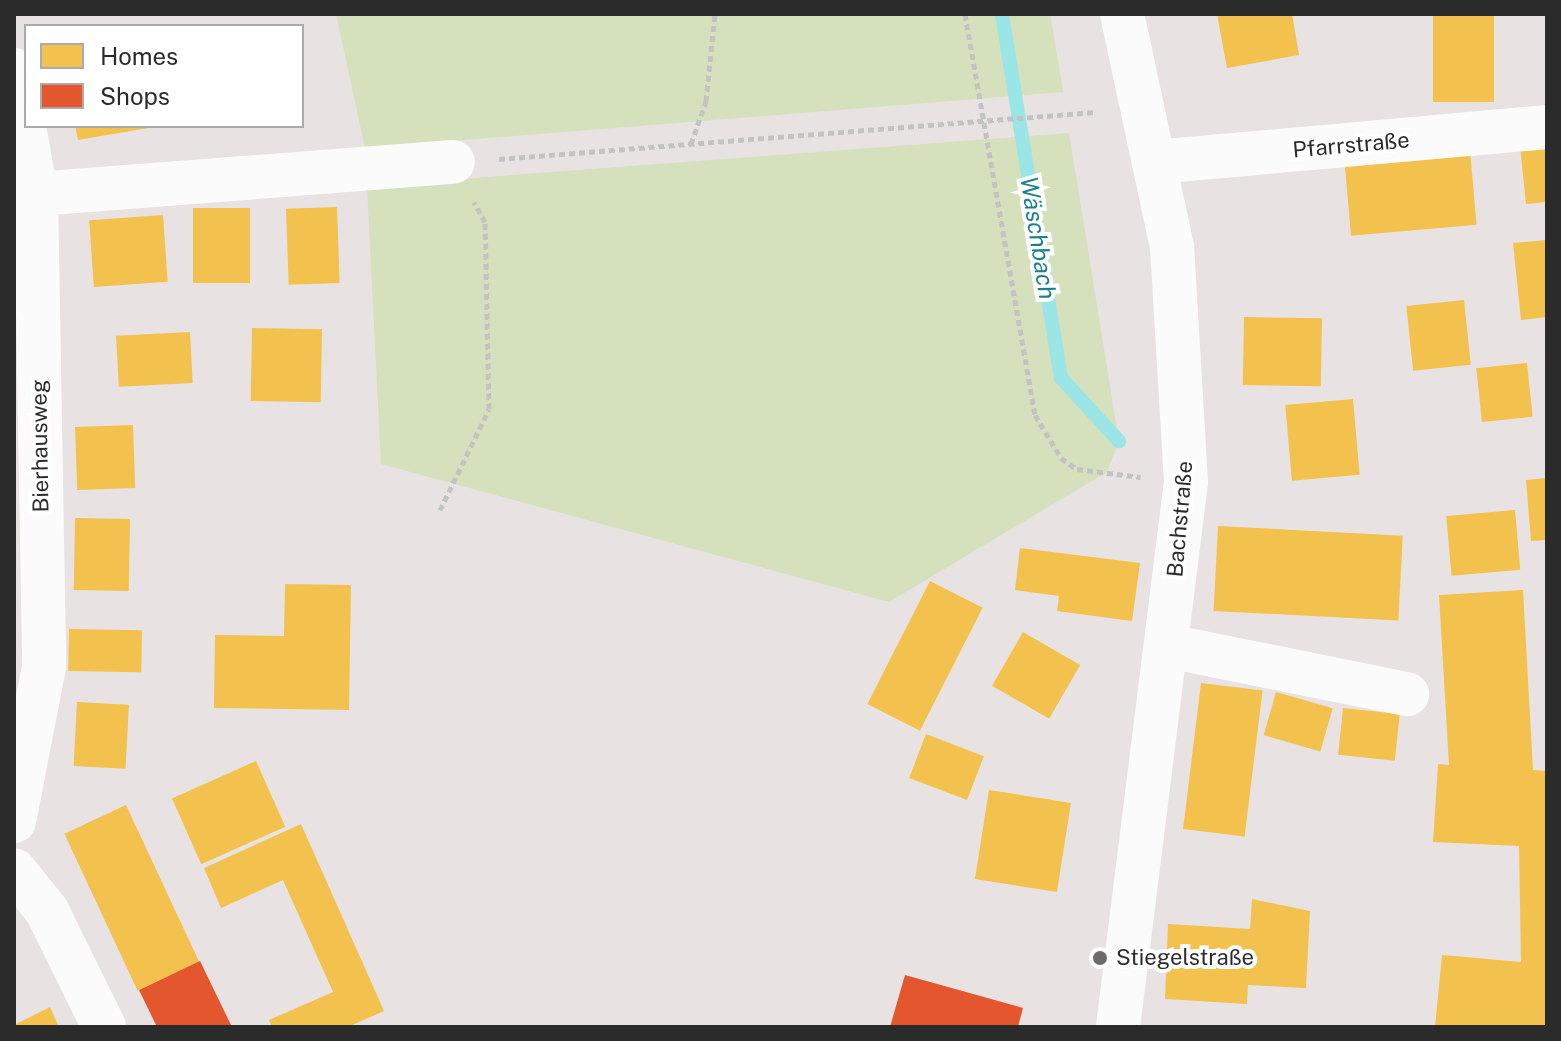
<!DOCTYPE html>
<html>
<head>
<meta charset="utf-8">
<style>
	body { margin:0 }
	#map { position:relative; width:1561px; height:1041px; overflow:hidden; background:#e8e3e2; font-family:"Public Sans",sans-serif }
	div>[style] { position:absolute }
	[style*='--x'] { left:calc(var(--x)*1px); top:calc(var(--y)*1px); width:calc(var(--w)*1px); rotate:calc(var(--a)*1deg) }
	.green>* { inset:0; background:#d5e0bd }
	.homes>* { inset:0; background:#f2c14e; transform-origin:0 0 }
	.shops>* { inset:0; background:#e4572e }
	.stream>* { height:14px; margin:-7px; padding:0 7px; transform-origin:7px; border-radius:7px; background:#9ae5e5 }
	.path>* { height:5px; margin-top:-2.5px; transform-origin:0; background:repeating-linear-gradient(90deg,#c3c3c3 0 6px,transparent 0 10px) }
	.minor>* { height:44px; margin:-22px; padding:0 22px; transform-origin:22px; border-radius:22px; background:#fcfbfb }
	.dots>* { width:22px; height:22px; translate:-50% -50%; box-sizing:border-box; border:4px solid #fff; border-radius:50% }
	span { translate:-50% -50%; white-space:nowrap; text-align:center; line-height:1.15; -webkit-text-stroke:8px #fff; paint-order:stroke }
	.street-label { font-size:22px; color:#2b2b2b }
	.poi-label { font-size:22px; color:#2b2b2b }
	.left { translate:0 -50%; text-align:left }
	.water-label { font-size:24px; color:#17828c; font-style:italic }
	.frame { position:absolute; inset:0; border:16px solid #2b2b2b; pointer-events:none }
	.legend { position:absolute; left:24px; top:24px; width:280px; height:104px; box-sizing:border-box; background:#fff; border:2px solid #aaa; margin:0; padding:10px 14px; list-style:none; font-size:24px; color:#2b2b2b }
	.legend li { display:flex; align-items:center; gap:16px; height:40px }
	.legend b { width:40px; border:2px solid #aaa }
</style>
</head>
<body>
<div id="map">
	<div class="green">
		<i style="clip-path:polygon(336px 14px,1050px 14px,1063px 92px,365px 148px)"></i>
		<i style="clip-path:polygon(1069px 133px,1119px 441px,1107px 472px,889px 602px,381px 464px,367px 186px)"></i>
	</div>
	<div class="homes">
		<i style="clip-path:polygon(1217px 14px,1292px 14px,1299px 55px,1227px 68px)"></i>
		<i style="left:1433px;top:14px;width:61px;height:88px"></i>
		<i style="clip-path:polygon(75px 126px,148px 126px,148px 128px,78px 140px)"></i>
		<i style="clip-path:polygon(1547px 143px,1547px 202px,1526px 204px,1520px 146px)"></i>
		<i style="left:1470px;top:150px;width:75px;height:126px;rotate:85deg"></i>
		<i style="left:337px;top:207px;width:76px;height:51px;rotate:88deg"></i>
		<i style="left:193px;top:208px;width:57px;height:75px"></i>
		<i style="left:163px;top:215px;width:67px;height:74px;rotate:86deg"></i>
		<i style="clip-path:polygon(1547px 240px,1547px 317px,1521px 320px,1513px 243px)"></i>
		<i style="left:1464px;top:300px;width:65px;height:58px;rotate:84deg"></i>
		<i style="left:1244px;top:317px;width:78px;height:68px;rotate:1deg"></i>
		<i style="left:252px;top:328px;width:70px;height:73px;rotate:1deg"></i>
		<i style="left:190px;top:332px;width:51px;height:74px;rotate:87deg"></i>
		<i style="left:1527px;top:363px;width:54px;height:51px;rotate:84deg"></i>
		<i style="left:1353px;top:399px;width:76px;height:68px;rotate:85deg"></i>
		<i style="left:133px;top:425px;width:63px;height:58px;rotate:88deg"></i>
		<i style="clip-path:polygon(1547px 478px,1547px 540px,1531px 541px,1526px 480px)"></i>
		<i style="left:1515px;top:510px;width:60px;height:69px;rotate:85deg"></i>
		<i style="left:75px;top:518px;width:55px;height:72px;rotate:1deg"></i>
		<i style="left:1218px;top:526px;width:185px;height:85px;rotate:3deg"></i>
		<i style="clip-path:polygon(1020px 548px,1140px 563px,1132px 621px,1057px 611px,1059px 596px,1015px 590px)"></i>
		<i style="left:930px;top:581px;width:59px;height:138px;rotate:27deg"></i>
		<i style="clip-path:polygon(285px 584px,351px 585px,349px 710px,214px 708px,215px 635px,284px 636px)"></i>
		<i style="clip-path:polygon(1523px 590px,1533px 770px,1547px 771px,1547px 1027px,1435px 1027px,1442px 955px,1521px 962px,1519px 846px,1433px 842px,1438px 764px,1449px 765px,1439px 595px)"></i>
		<i style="left:69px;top:629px;width:73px;height:42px;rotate:1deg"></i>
		<i style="left:1023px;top:632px;width:66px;height:62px;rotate:30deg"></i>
		<i style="left:1201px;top:683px;width:62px;height:147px;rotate:7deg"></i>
		<i style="left:1276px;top:692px;width:59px;height:45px;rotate:16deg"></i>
		<i style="left:77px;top:702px;width:52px;height:64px;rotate:3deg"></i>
		<i style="left:1343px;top:708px;width:57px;height:47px;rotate:6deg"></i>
		<i style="left:926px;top:734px;width:62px;height:47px;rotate:21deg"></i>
		<i style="left:256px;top:761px;width:72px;height:92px;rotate:66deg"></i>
		<i style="left:989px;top:790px;width:83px;height:90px;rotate:9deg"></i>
		<i style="left:126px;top:805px;width:173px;height:68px;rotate:65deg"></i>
		<i style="clip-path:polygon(301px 824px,384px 1011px,348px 1027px,272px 1027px,269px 1020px,333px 992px,283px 880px,221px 908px,204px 868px)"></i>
		<i style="clip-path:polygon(1252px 899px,1310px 911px,1306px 988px,1248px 985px,1247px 1004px,1165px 999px,1168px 924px,1250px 929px)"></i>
		<i style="clip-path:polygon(50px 1007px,59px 1027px,14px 1027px,14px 1025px)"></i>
	</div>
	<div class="shops">
		<i style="clip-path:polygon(200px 961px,232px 1027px,157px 1027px,139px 990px)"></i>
		<i style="clip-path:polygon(905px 975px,1023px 1008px,1018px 1027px,890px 1027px)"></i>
	</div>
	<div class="stream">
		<i style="--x:1002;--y:14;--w:369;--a:80.8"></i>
		<i style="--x:1061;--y:378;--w:86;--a:47.4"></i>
	</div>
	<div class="path">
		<i style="--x:965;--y:14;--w:407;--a:80.1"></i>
		<i style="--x:1035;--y:415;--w:50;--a:58.8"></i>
		<i style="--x:1061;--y:458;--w:19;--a:35"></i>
		<i style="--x:1077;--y:469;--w:64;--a:7.1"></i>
		<i style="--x:691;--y:144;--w:46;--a:-70.8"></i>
		<i style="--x:706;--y:101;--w:87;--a:-84.1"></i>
		<i style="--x:499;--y:159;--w:598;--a:-4.51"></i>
		<i style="--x:440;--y:510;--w:112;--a:-64.1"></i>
		<i style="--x:489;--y:409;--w:187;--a:-91.2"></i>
		<i style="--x:485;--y:222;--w:23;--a:-119"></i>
	</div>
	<div class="minor">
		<i style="--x:14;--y:70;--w:126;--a:79.9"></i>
		<i style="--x:36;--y:194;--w:473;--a:89"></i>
		<i style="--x:44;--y:667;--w:157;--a:101"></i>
		<i style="--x:1155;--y:162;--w:394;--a:-5.1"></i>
		<i style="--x:36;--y:194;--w:418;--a:-4.4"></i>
		<i style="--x:1168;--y:646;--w:244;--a:11.4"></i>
		<i style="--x:14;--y:870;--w:53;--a:51.2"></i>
		<i style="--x:47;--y:911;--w:129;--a:63.8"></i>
		<i style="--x:1118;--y:1027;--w:549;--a:-82.89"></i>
		<i style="--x:1186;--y:482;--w:235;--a:-93.4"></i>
		<i style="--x:1172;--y:247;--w:238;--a:-102.1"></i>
	</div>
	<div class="dots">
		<i style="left:1100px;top:958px;background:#6d6b6b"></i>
	</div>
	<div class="street-label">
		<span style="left:1351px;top:145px;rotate:-5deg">Pfarrstraße</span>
		<span style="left:40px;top:446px;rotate:-91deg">Bierhausweg</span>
		<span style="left:1180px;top:519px;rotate:-85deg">Bachstraße</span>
	</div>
	<div class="poi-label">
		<span class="left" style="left:1116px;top:958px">Stiegelstraße</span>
	</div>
	<div class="water-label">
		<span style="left:1038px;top:238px;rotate:81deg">Wäschbach</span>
	</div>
	<div class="frame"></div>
	<ul class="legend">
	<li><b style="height:22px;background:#f2c14e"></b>Homes</li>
	<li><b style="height:22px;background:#e4572e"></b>Shops</li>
	</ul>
</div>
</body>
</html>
